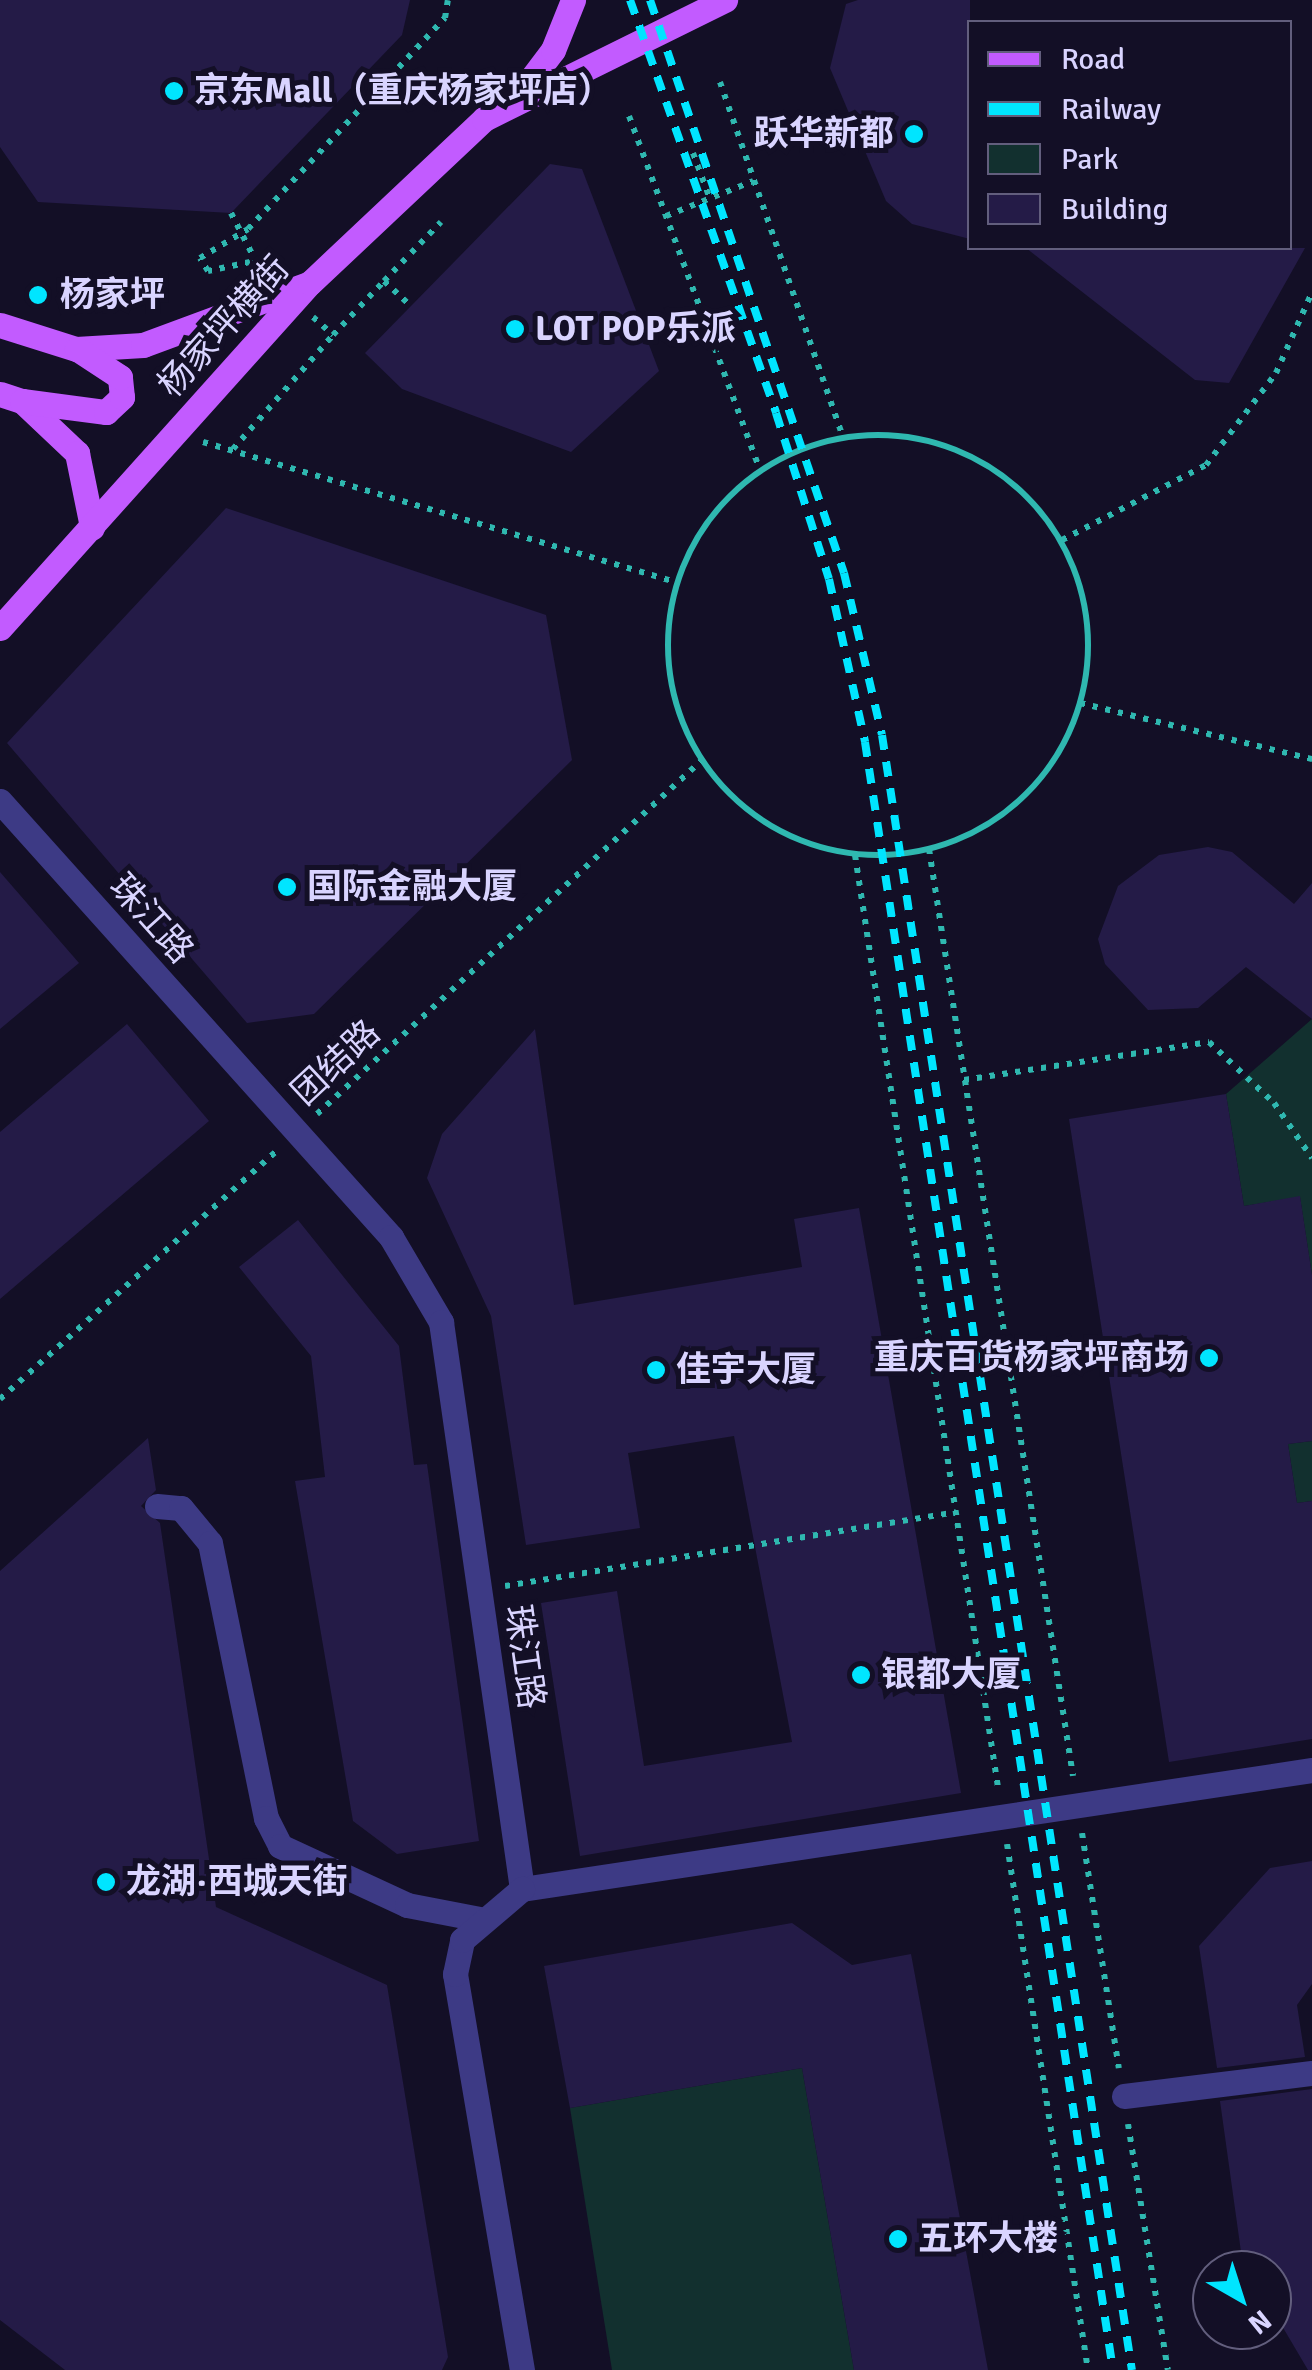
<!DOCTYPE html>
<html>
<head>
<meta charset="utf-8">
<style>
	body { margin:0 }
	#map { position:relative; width:1312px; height:2370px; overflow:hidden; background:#130f26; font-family:Signika,"Noto Sans SC",sans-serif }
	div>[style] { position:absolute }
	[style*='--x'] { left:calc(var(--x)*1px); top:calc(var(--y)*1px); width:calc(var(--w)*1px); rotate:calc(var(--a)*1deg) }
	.green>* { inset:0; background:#12302f }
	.building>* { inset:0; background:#241b47 }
	.path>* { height:6px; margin-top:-3px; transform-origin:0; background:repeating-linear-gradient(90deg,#2fb8b0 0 5px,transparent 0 13px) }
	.path>.ring { margin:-3px; padding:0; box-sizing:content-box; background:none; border:6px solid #2fb8b0; border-radius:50% }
	.pedestrian>* { height:25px; margin:-12.5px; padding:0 12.5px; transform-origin:12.5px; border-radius:12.5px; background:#3d3a85 }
	.minor>* { height:25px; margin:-12.5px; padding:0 12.5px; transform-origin:12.5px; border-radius:12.5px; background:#3d3a85 }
	.primary>* { height:25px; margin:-12.5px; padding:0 12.5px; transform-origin:12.5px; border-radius:12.5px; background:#c25bff }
	.rail>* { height:8px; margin-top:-4px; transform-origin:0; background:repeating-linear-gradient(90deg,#00e5ff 0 15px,transparent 0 27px) }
	.dots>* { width:28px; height:28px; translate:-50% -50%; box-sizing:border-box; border:5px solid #130f26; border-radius:50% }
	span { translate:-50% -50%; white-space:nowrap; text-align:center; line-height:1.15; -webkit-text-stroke:10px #130f26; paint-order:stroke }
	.poi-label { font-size:35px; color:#d9d4ff; font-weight:700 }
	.left { translate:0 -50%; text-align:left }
	.right { translate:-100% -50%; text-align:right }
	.street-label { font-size:35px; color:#d9d4ff }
	.legend { position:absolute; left:967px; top:20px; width:325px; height:230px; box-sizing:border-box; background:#130f26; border:2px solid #625e7d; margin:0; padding:12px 18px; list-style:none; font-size:30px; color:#d9d4ff }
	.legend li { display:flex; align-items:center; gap:20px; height:50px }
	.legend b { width:50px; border:2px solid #625e7d }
	.north { position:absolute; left:1192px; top:2250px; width:100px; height:100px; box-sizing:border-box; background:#130f26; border:2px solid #625e7d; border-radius:50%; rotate:141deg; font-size:28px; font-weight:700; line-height:40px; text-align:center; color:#d9d4ff }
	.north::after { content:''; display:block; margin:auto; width:35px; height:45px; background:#00e5ff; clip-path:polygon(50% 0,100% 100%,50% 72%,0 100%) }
</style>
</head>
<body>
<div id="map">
	<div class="green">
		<i style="clip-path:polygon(1312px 1019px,1312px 1275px,1300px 1197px,1244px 1206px,1226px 1094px)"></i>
		<i style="clip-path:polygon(1312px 1441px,1312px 1501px,1297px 1503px,1288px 1444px)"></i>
		<i style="clip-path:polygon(802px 2068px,854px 2370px,612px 2370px,570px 2108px)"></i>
	</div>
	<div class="building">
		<i style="clip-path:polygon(0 0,410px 0,402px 35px,231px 213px,38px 202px,0 147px)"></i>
		<i style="clip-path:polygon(858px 0,970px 0,970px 239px,912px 224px,886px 201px,830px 68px,846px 4px)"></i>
		<i style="clip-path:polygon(550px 164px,582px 169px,659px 371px,571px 452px,402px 389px,365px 353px)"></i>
		<i style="clip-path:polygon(1026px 248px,1305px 248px,1229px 383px,1195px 380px)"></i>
		<i style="clip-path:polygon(226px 508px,546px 615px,572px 760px,314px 1014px,247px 1023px,7px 743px)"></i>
		<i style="clip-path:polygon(1208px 847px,1232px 852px,1294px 904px,1312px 883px,1312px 1019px,1246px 967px,1198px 1008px,1148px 1010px,1105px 964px,1098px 939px,1118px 886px,1159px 855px)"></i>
		<i style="clip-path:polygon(0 872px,79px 963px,0 1029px)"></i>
		<i style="clip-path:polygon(127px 1024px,209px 1121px,0 1299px,0 1132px)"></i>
		<i style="clip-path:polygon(535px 1029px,574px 1305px,802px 1267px,794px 1219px,859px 1208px,961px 1793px,580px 1856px,541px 1603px,617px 1591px,644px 1766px,792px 1742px,734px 1436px,628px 1453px,640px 1528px,526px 1545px,491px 1316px,427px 1178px,442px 1134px)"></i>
		<i style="clip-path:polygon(1226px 1094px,1244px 1206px,1300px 1196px,1312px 1275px,1312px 1441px,1288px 1444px,1297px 1503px,1312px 1501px,1312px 1739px,1169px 1762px,1069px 1119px)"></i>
		<i style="clip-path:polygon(298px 1220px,399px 1346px,414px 1465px,427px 1464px,479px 1841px,397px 1854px,353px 1821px,295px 1481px,325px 1477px,311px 1356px,239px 1267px)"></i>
		<i style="clip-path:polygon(148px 1438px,156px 1490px,141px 1506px,160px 1523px,216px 1907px,387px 1985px,448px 2357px,442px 2370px,65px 2370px,0 2320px,0 1571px)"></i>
		<i style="clip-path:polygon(1312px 1861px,1312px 1984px,1297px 2005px,1305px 2057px,1217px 2068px,1199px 1946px,1270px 1868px)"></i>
		<i style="clip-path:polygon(792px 1923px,852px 1965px,911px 1954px,988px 2370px,854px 2370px,802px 2068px,570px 2108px,544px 1966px)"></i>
		<i style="clip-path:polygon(1312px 2089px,1312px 2370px,1308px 2370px,1272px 2309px,1272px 2270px,1249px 2270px,1242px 2259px,1220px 2101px)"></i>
	</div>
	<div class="path">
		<i style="--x:720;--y:82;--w:376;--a:70.9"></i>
		<i style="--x:629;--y:116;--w:378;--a:69.7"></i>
		<i style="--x:693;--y:153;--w:49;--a:69.7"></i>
		<i style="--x:231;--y:213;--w:68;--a:62.7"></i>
		<i style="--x:666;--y:216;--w:94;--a:-21.9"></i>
		<i style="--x:250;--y:262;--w:43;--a:167.9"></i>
		<i style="--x:208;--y:271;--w:15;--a:-122"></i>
		<i style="--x:200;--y:258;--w:56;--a:-31.1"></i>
		<i style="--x:248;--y:229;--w:289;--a:-47"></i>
		<i style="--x:445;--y:18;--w:18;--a:-81"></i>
		<i style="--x:384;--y:281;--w:82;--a:-46"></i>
		<i style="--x:313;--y:317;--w:27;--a:42"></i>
		<i style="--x:333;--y:335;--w:74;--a:-46.6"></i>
		<i style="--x:384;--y:281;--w:35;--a:43"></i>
		<i class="ring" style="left:668px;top:435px;width:414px;height:414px"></i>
		<i style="--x:203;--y:442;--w:494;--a:16.5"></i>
		<i style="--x:233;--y:449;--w:152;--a:-48.7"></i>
		<i style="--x:1062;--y:540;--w:162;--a:-27.5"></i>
		<i style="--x:1206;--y:465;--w:116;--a:-52.7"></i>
		<i style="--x:1276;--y:373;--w:89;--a:-66"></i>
		<i style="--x:1080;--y:703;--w:239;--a:13.6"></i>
		<i style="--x:929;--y:849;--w:938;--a:81.17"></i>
		<i style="--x:855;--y:855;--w:943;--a:81.28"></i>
		<i style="--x:964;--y:1080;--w:248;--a:-8.8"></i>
		<i style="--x:1209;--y:1042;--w:89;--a:43.2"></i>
		<i style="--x:1274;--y:1103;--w:67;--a:55.4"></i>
		<i style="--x:317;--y:1114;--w:523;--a:-42.6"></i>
		<i style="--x:0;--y:1399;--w:373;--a:-41.9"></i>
		<i style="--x:505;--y:1586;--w:457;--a:-9.3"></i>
		<i style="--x:1082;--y:1833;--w:238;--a:81.1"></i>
		<i style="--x:1007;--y:1844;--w:532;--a:81.25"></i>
		<i style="--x:1128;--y:2124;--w:249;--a:80.8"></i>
	</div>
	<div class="pedestrian">
		<i style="--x:1124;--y:2096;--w:189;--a:-7"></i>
	</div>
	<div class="minor">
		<i style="--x:0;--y:801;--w:586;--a:48.11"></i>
		<i style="--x:391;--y:1237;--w:99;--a:59.5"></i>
		<i style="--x:441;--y:1322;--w:573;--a:81.87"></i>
		<i style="--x:522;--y:1889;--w:799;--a:-8.57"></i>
		<i style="--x:157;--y:1506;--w:24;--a:5"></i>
		<i style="--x:181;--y:1508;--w:45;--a:50.4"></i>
		<i style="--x:210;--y:1543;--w:281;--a:78.5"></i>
		<i style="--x:266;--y:1818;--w:31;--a:63"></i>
		<i style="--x:280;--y:1846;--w:140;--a:24.9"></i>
		<i style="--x:407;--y:1905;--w:74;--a:10.9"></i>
		<i style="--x:522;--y:2370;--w:402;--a:-99.6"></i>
		<i style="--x:455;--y:1974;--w:35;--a:-78"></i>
		<i style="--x:462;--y:1940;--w:79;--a:-40.4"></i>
	</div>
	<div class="primary">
		<i style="--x:522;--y:91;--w:51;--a:-52.9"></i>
		<i style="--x:553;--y:50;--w:54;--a:-68.2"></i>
		<i style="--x:0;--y:325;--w:80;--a:17.5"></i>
		<i style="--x:76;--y:349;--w:67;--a:-3.4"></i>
		<i style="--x:143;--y:345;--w:173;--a:-20.3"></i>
		<i style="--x:0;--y:394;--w:23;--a:18"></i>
		<i style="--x:22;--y:401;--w:76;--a:43.4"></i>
		<i style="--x:77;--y:453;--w:76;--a:78.5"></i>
		<i style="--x:22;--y:401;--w:85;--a:7.5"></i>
		<i style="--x:106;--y:412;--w:22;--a:-43"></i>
		<i style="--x:122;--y:397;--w:20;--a:-96"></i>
		<i style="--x:120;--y:377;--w:51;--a:-146.9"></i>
		<i style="--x:0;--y:628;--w:464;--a:-48.1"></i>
		<i style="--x:310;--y:283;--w:239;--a:-43.3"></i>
		<i style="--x:484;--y:119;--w:269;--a:-26.3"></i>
	</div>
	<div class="rail">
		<i style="--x:630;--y:0;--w:438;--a:70.5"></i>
		<i style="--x:776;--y:413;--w:174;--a:72.3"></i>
		<i style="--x:829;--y:579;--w:167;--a:77.5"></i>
		<i style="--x:865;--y:742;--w:1647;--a:81.34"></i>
		<i style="--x:650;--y:0;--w:605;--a:71.3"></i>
		<i style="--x:844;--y:573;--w:166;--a:76.8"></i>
		<i style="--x:882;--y:735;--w:1654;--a:81.31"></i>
	</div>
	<div class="dots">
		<i style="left:174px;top:91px;background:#00e5ff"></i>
		<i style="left:914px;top:134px;background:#00e5ff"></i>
		<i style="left:38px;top:295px;background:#00e5ff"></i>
		<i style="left:515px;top:329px;background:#00e5ff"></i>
		<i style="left:287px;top:887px;background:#00e5ff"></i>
		<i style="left:1209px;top:1358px;background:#00e5ff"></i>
		<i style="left:656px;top:1370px;background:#00e5ff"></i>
		<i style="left:861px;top:1675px;background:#00e5ff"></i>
		<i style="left:106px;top:1882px;background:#00e5ff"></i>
		<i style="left:898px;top:2239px;background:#00e5ff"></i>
	</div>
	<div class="poi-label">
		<span class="left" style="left:194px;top:91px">京东Mall（重庆杨家坪店）</span>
		<span class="right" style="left:894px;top:134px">跃华新都</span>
		<span class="left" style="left:60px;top:295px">杨家坪</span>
		<span class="left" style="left:535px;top:329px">LOT POP乐派</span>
		<span class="left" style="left:307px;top:887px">国际金融大厦</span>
		<span class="right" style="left:1189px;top:1358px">重庆百货杨家坪商场</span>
		<span class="left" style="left:676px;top:1370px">佳宇大厦</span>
		<span class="left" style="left:881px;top:1675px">银都大厦</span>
		<span class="left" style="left:126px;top:1882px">龙湖·西城天街</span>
		<span class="left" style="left:918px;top:2239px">五环大楼</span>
	</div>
	<div class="street-label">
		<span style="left:224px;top:327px;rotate:-48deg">杨家坪横街</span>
		<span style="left:151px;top:919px;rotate:48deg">珠江路</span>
		<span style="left:336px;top:1063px;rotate:-43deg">团结路</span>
		<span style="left:524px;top:1657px;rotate:82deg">珠江路</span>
	</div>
	<ul class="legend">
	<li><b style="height:12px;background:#c25bff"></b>Road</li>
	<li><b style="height:12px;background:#00e5ff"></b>Railway</li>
	<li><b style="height:28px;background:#12302f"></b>Park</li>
	<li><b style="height:28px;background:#241b47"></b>Building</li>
	</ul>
	<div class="north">N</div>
</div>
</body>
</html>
